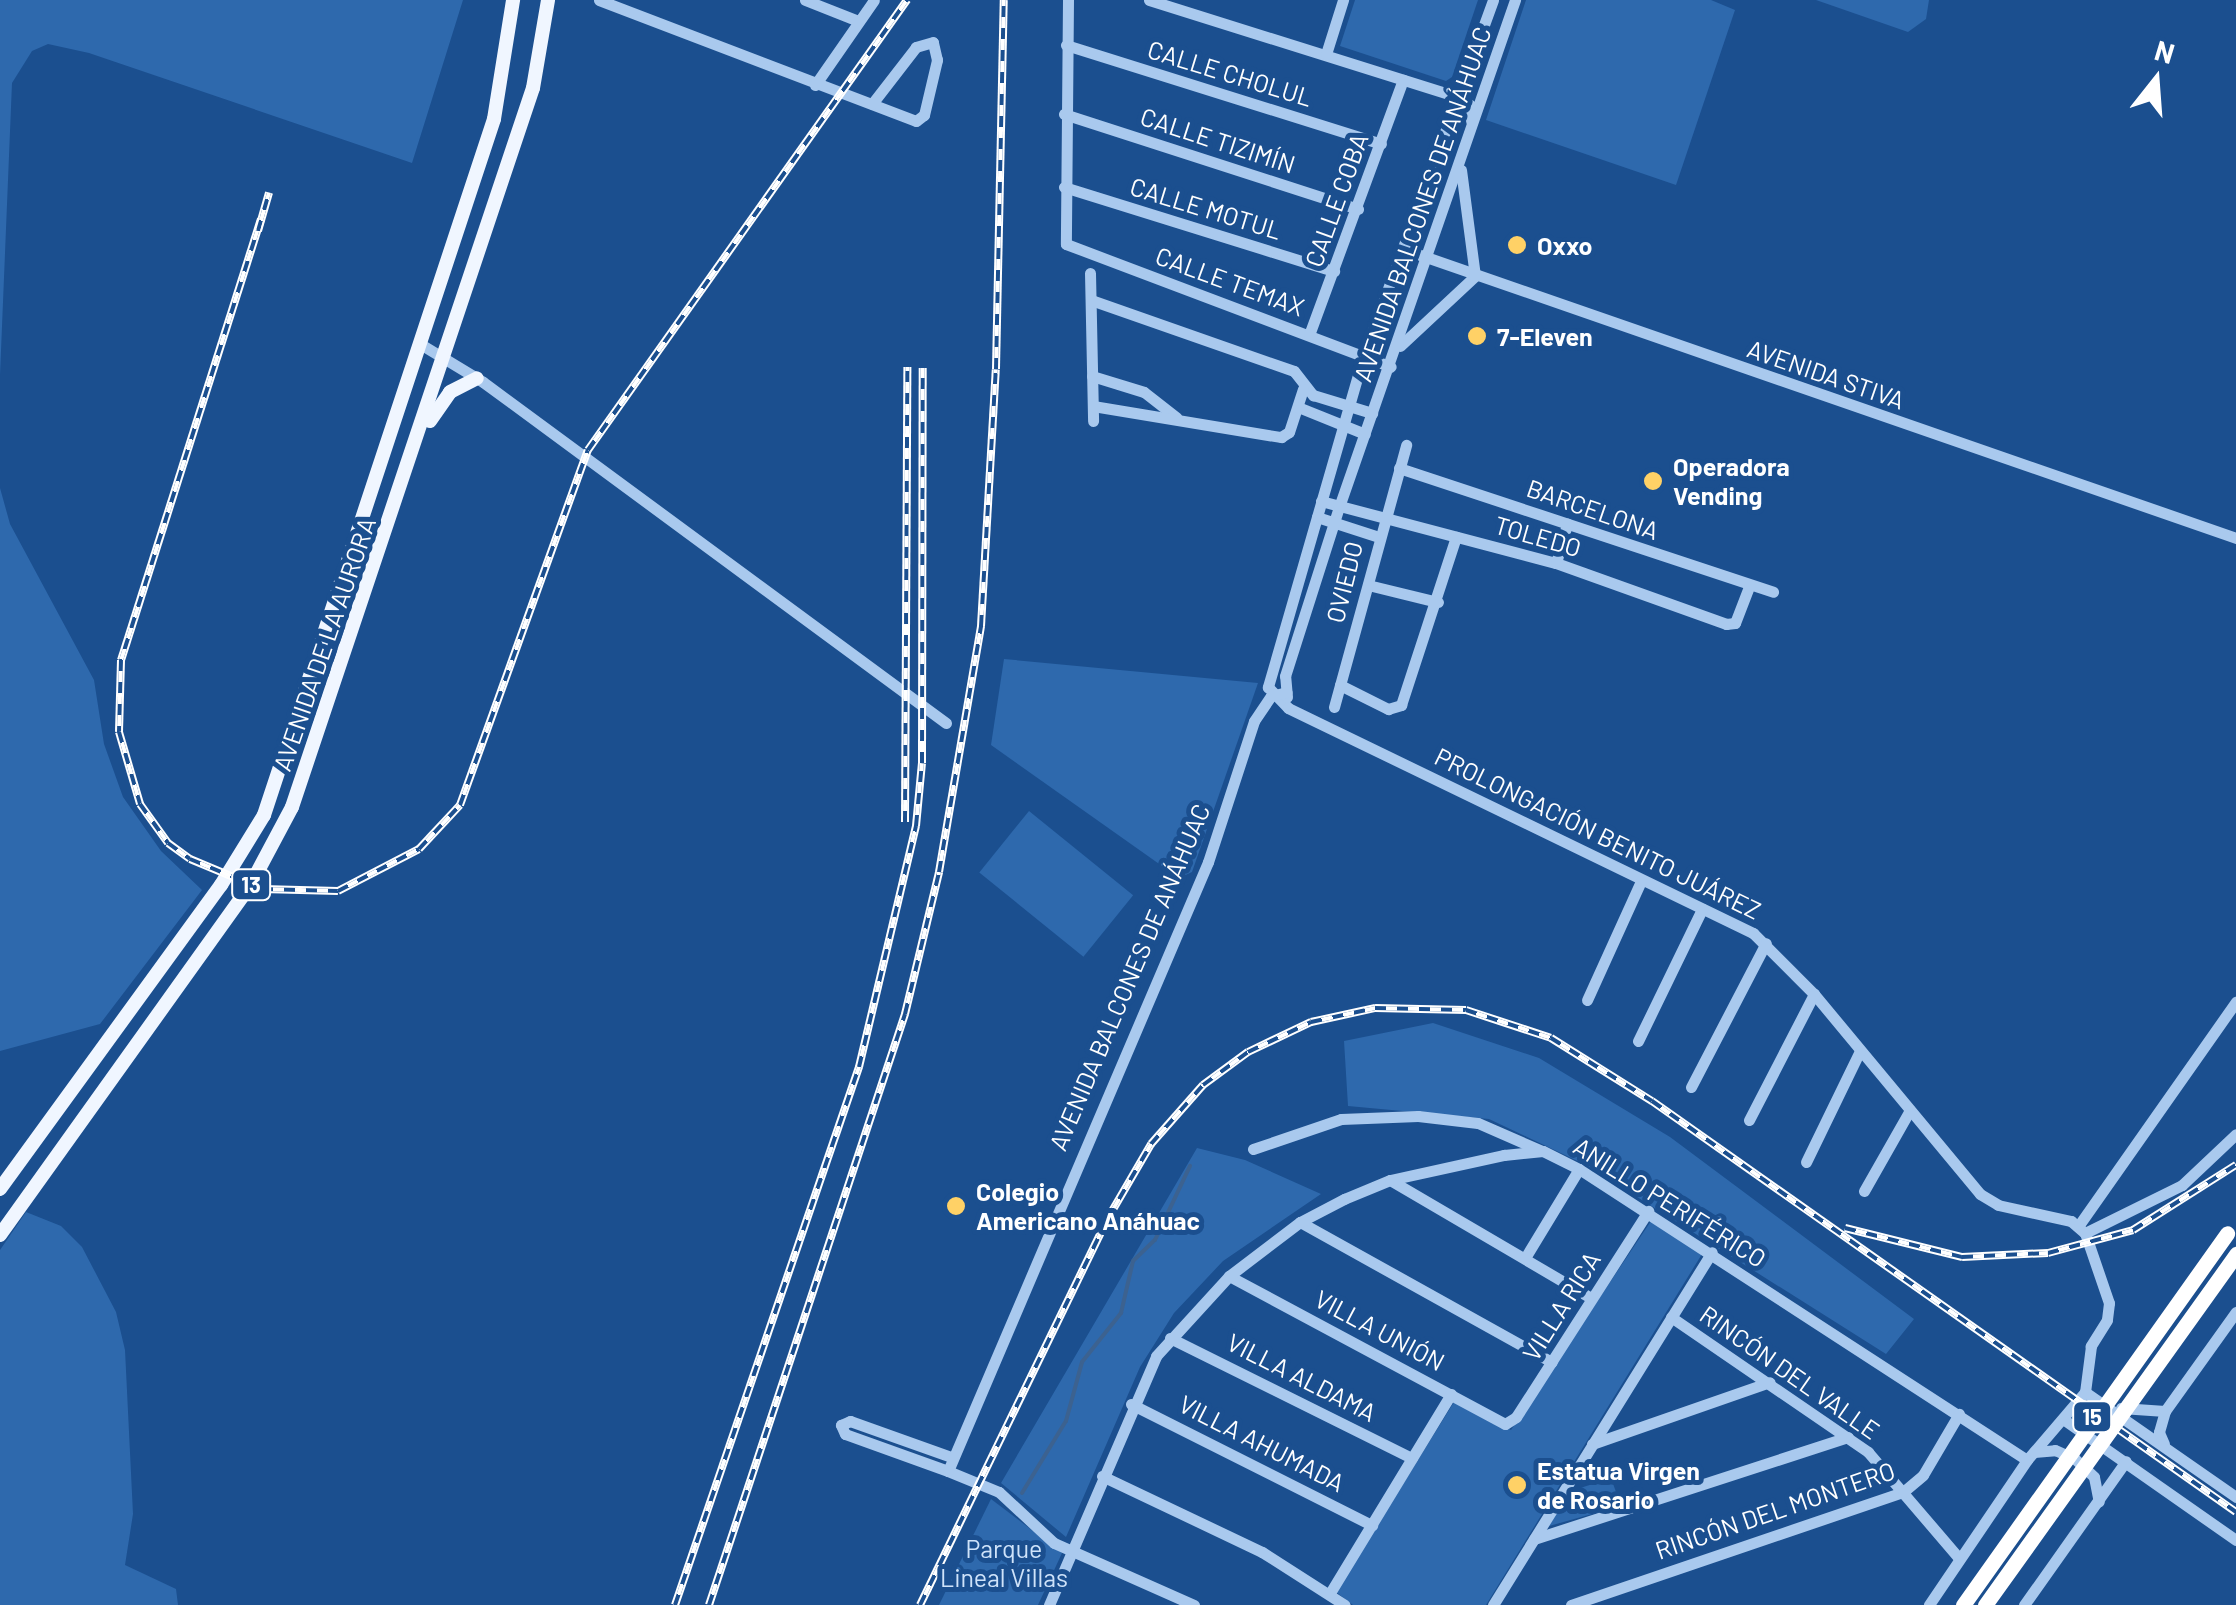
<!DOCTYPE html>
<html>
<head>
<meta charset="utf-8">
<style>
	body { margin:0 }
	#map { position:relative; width:2236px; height:1605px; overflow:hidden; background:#1b4f8f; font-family:Barlow,sans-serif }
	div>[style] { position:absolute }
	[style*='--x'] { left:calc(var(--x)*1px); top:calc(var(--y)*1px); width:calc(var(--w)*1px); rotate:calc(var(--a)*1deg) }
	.green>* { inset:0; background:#2e69ad; transform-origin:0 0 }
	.stream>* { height:4px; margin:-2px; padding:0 2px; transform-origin:2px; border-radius:2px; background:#3c6290 }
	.minor>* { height:11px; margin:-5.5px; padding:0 5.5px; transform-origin:5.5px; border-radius:5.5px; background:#a9c9ee }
	.major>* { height:14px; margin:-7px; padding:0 7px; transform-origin:7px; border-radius:7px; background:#f0f6ff }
	.rail>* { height:8px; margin-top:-4px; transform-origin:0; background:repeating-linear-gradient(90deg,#1b4f8f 0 11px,#fff 0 22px); box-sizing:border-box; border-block:2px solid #fff }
	.highway-bridge>* { height:15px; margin:-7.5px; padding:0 7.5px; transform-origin:7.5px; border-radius:7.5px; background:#fff }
	.dots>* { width:28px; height:28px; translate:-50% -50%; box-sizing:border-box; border:5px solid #1b4f8f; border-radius:50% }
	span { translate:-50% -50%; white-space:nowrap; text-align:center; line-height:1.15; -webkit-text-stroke:10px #1b4f8f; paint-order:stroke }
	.shield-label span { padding:2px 8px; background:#1b4f8f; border:2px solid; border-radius:8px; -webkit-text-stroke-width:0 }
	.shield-label { font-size:22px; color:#fff; font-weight:700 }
	.street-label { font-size:25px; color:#fff }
	.poi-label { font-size:25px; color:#fff; font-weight:700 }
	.left { translate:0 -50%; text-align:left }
	.park-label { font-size:25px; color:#cfe3fa }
	.north { position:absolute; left:2106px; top:30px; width:100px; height:100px; -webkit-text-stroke:8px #1b4f8f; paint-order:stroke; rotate:17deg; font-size:28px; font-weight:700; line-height:40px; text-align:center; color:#fff }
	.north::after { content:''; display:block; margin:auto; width:35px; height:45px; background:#fff; clip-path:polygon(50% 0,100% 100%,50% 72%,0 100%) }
</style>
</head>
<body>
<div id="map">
	<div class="green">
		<i style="clip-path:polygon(0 0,463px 0,412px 163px,89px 53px,48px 44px,32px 51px,12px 83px,0 375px)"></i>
		<i style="clip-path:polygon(1355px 0,1478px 0,1452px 77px,1446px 81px,1340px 46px)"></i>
		<i style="clip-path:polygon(1526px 0,1711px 0,1735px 10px,1676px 185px,1486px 120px)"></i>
		<i style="clip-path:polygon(1816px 0,1929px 0,1926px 19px,1908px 32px)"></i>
		<i style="clip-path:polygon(0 488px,10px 524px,94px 680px,104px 744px,123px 797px,161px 851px,202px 890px,100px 1024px,0 1051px)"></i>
		<i style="clip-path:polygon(1004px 659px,1258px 683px,1192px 872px,1179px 878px,991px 745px)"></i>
		<i style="left:1029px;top:811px;width:134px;height:79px;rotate:39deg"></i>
		<i style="clip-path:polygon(1433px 1023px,1539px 1058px,1670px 1137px,1914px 1319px,1886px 1354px,1588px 1166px,1489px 1119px,1348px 1106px,1344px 1041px)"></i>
		<i style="clip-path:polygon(1197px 1148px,1245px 1160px,1321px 1194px,1223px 1261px,1174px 1313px,1140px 1367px,1066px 1537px,1001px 1483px)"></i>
		<i style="clip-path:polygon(26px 1212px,61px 1226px,82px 1247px,116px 1312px,125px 1350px,133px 1514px,125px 1565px,176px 1589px,178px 1605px,0 1605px,0 1250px)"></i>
		<i style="clip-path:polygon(1651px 1221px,1702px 1254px,1486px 1605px,1353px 1605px,1336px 1592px,1454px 1402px,1511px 1430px)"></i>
		<i style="clip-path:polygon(1611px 1478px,1621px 1506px,1549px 1526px,1568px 1492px)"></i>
		<i style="clip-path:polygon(991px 1499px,1062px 1553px,1038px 1605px,939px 1605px)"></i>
	</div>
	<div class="stream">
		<i style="--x:1022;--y:1493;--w:84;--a:-58.6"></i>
		<i style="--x:1066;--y:1421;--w:61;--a:-74.8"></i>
		<i style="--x:1082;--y:1362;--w:63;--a:-51.5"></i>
		<i style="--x:1121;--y:1313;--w:53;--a:-77"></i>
		<i style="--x:1133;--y:1261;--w:30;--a:-44"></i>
		<i style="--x:1155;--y:1240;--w:82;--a:-64.7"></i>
	</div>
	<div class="minor">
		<i style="--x:599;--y:0;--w:339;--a:20.9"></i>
		<i style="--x:916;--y:121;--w:10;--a:-37"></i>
		<i style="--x:924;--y:115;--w:57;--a:-76.7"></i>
		<i style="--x:937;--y:60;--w:18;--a:-103"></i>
		<i style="--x:933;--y:42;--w:18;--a:164"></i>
		<i style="--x:916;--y:47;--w:72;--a:127.7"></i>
		<i style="--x:805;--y:0;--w:57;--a:21.6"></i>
		<i style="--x:1068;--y:0;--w:244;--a:90.5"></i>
		<i style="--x:1066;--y:244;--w:347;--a:20.7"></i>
		<i style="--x:1149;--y:0;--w:324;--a:17.4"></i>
		<i style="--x:1458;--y:97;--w:14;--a:34"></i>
		<i style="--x:1470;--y:105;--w:16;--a:86"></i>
		<i style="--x:1493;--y:0;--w:377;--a:110"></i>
		<i style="--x:1364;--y:354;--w:347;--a:106.1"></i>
		<i style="--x:1268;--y:687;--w:29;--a:46"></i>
		<i style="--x:1288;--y:708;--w:517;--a:25.82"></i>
		<i style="--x:1753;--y:933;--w:86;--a:45"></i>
		<i style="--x:1814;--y:994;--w:260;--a:50.3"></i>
		<i style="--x:1980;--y:1194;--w:21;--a:31"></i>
		<i style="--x:1998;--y:1205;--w:75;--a:12.4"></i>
		<i style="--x:2071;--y:1221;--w:18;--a:41"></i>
		<i style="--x:2085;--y:1233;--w:74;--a:71.1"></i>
		<i style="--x:2109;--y:1303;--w:17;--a:97"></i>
		<i style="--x:2107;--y:1320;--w:31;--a:122"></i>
		<i style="--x:2091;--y:1346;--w:46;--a:97.4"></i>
		<i style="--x:2085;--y:1392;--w:89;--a:130.5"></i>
		<i style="--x:2027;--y:1460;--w:175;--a:124.1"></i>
		<i style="--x:1066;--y:45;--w:330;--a:17.4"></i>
		<i style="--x:1326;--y:54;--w:57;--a:-72.5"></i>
		<i style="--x:815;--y:85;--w:103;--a:-55.2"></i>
		<i style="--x:1064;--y:114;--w:309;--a:17.9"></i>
		<i style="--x:1064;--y:187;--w:283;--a:17.3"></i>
		<i style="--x:1403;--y:249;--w:882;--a:19.13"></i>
		<i style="--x:1090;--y:273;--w:148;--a:88.8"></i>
		<i style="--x:1091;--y:300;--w:215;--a:19.3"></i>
		<i style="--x:1294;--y:371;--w:31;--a:52"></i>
		<i style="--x:1313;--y:395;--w:62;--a:17"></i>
		<i style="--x:1309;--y:335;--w:272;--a:-69.8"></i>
		<i style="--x:422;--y:345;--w:71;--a:31.2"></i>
		<i style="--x:483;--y:382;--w:575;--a:36.37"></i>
		<i style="--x:1400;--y:346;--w:103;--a:-43"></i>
		<i style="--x:1475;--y:276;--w:107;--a:-97.5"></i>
		<i style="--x:1092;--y:376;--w:54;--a:17.1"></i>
		<i style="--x:1144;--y:392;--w:41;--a:38"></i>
		<i style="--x:1093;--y:406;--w:191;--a:9.4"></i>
		<i style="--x:1281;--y:437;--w:9;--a:-32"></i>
		<i style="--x:1289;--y:432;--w:45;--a:-72"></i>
		<i style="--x:1298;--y:407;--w:72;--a:21.9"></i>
		<i style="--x:1399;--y:468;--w:394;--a:18.3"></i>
		<i style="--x:1321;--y:501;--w:243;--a:14.8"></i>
		<i style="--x:1556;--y:563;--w:181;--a:19.7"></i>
		<i style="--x:1726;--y:624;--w:9;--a:-6"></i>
		<i style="--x:1735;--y:623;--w:40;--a:-69"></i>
		<i style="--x:1317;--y:517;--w:65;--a:17.9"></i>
		<i style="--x:1556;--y:563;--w:41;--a:-74.2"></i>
		<i style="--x:1368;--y:585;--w:72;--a:13.7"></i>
		<i style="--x:1340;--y:685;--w:54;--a:26.6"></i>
		<i style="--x:1388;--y:709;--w:14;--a:-17"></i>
		<i style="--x:1401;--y:705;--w:177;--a:-71.9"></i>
		<i style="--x:1287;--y:697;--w:21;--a:-95"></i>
		<i style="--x:1285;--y:676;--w:177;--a:-72.3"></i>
		<i style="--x:1339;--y:507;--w:537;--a:-70.86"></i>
		<i style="--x:1334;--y:707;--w:272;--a:-74.6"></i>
		<i style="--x:1587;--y:1000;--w:131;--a:-65.6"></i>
		<i style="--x:1638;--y:1041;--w:147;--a:-64.1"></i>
		<i style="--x:1691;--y:1087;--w:162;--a:-62.5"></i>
		<i style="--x:1749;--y:1120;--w:142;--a:-62.7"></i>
		<i style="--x:1253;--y:1149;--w:93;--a:-18.8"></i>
		<i style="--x:1341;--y:1119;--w:77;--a:-2.2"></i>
		<i style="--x:1418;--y:1116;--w:60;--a:6.7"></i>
		<i style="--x:1478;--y:1123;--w:70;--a:23.6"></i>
		<i style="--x:1806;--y:1162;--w:123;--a:-64.1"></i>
		<i style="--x:1390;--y:1180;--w:233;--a:30.4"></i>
		<i style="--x:1864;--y:1191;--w:93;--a:-60.4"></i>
		<i style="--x:1300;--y:1222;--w:288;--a:29.1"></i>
		<i style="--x:2079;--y:1225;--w:273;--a:-54.9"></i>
		<i style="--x:2085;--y:1233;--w:108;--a:-26.3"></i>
		<i style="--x:2182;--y:1185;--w:74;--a:-43.4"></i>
		<i style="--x:1525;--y:1258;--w:104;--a:-58.8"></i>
		<i style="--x:1229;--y:1276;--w:313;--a:28.2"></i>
		<i style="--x:1505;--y:1424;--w:13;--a:-32"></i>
		<i style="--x:1516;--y:1417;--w:245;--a:-57.3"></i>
		<i style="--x:1671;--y:1317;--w:239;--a:34.4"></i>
		<i style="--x:1868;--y:1452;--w:140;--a:49.4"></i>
		<i style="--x:1170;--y:1338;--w:270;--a:26.4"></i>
		<i style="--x:2085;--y:1392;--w:184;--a:34.8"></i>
		<i style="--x:1131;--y:1404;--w:270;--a:26.7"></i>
		<i style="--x:2121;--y:1408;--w:44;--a:3.9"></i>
		<i style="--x:2063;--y:1419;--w:211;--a:35"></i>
		<i style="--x:1592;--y:1444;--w:188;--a:-19.2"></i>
		<i style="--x:2164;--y:1444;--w:13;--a:-113"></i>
		<i style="--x:2159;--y:1432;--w:22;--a:-74"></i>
		<i style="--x:2165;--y:1411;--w:122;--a:-54.4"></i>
		<i style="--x:2034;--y:1452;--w:21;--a:-5"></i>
		<i style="--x:2055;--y:1450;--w:22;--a:24"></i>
		<i style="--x:2075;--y:1459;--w:26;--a:43"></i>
		<i style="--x:2094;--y:1477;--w:25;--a:79"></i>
		<i style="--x:948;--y:1471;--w:109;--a:-160.2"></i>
		<i style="--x:845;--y:1434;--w:10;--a:-114"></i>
		<i style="--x:841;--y:1425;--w:10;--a:-24"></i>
		<i style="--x:850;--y:1421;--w:107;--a:19.6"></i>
		<i style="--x:1102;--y:1476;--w:177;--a:25.4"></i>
		<i style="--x:1262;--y:1552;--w:98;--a:32.6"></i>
		<i style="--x:1534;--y:1539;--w:330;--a:-18"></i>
		<i style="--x:1330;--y:1593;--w:233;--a:-58.7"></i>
		<i style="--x:1049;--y:1605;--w:271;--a:-66.7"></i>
		<i style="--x:1156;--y:1356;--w:108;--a:-47.6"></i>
		<i style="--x:1229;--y:1276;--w:89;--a:-37.3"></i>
		<i style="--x:1300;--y:1222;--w:50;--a:-27.6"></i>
		<i style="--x:1344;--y:1199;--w:50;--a:-22.4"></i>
		<i style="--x:1390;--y:1180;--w:117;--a:-12.4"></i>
		<i style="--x:1504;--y:1155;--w:39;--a:-6"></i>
		<i style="--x:1543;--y:1151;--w:40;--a:26.6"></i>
		<i style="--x:1579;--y:1169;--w:534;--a:33.01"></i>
		<i style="--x:1194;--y:1605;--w:153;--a:-156.1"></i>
		<i style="--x:1054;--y:1543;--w:75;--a:-137.2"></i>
		<i style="--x:999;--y:1492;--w:55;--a:-157.6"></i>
		<i style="--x:948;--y:1471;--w:662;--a:-66.88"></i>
		<i style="--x:1208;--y:862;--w:148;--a:-71.9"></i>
		<i style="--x:1254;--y:721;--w:30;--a:-56"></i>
		<i style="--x:1271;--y:696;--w:16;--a:-14"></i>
		<i style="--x:1493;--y:1605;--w:415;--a:-58.2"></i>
		<i style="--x:1571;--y:1605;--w:351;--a:-18.8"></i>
		<i style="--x:1903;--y:1492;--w:26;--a:-40"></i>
		<i style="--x:1923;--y:1475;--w:71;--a:-59.5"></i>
		<i style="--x:2024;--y:1605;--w:176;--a:-54.7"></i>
	</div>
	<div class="major">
		<i style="--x:430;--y:421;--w:35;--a:-55"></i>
		<i style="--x:450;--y:392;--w:30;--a:-27"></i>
		<i style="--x:0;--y:1189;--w:376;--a:-54"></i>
		<i style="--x:221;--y:885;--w:82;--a:-58.4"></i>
		<i style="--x:264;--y:815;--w:733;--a:-71.71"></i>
		<i style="--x:494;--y:119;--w:121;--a:-80.9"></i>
		<i style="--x:0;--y:1235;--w:429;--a:-54.4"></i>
		<i style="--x:250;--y:886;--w:89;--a:-62"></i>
		<i style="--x:292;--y:807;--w:758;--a:-71.47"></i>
		<i style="--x:533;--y:88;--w:89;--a:-80.3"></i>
	</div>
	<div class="rail">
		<i style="--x:261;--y:219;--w:463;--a:107.6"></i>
		<i style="--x:121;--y:660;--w:72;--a:91.6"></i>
		<i style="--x:119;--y:732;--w:75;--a:73.7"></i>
		<i style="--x:140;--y:804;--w:48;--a:54.3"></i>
		<i style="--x:168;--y:843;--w:27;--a:36"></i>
		<i style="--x:190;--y:859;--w:78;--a:22.6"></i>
		<i style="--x:262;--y:889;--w:76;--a:1.5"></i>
		<i style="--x:338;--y:891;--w:91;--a:-27.4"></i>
		<i style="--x:419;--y:849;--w:60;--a:-47"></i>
		<i style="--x:460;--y:805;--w:377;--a:-70.2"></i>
		<i style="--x:588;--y:450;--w:552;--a:-54.67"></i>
		<i style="--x:258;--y:231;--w:40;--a:-74"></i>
		<i style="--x:905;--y:822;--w:455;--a:-89.7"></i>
		<i style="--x:1845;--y:1228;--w:121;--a:13.9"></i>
		<i style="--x:1962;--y:1257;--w:86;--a:-2.7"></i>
		<i style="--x:2048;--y:1253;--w:88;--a:-15.1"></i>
		<i style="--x:2133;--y:1230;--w:122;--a:-32.3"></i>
		<i style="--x:675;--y:1605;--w:569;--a:-71.12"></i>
		<i style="--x:859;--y:1067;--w:248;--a:-76.7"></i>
		<i style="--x:916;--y:826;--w:63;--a:-84.6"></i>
		<i style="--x:922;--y:763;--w:395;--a:-89.9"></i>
		<i style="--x:709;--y:1605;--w:623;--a:-71.65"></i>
		<i style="--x:905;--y:1014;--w:146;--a:-76.5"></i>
		<i style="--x:939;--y:872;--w:250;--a:-80.3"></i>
		<i style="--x:981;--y:626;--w:257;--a:-86.7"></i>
		<i style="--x:996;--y:369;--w:369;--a:-88.8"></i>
		<i style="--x:920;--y:1605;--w:430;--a:-64.1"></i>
		<i style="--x:1108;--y:1218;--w:86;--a:-59.8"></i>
		<i style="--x:1151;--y:1144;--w:79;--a:-48.6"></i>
		<i style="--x:1203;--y:1085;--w:56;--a:-36.3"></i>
		<i style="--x:1248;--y:1052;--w:70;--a:-25.5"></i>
		<i style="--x:1311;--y:1022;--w:66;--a:-12.3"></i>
		<i style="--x:1375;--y:1008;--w:91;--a:1.3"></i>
		<i style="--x:1466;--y:1010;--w:89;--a:18.2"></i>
		<i style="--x:1551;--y:1038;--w:119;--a:32"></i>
		<i style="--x:1652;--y:1101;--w:714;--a:35.14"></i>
	</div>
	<div class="highway-bridge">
		<i style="--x:1963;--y:1605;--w:456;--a:-54.6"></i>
		<i style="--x:1985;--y:1605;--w:432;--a:-54.4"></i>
	</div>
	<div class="dots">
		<i style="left:1517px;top:245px;background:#ffd166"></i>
		<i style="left:1477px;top:336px;background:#ffd166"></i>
		<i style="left:1653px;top:481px;background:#ffd166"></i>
		<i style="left:956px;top:1206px;background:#ffd166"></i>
		<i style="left:1517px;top:1485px;background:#ffd166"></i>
	</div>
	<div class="shield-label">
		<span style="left:251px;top:885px">13</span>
		<span style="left:2092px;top:1417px">15</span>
	</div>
	<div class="street-label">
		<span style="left:1230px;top:73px;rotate:17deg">CALLE CHOLUL</span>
		<span style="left:1218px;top:140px;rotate:18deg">CALLE TIZIMÍN</span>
		<span style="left:1336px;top:200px;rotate:-70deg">CALLE COBA</span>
		<span style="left:1422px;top:204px;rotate:-71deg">AVENIDA BALCONES DE ANÁHUAC</span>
		<span style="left:1206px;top:208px;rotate:17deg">CALLE MOTUL</span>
		<span style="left:1230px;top:281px;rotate:20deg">CALLE TEMAX</span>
		<span style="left:1826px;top:374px;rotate:19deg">AVENIDA STIVA</span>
		<span style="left:1593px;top:509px;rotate:19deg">BARCELONA</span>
		<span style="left:1538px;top:536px;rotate:16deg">TOLEDO</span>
		<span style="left:1344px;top:582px;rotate:-76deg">OVIEDO</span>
		<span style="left:324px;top:644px;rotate:-71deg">AVENIDA DE LA AURORA</span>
		<span style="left:1598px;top:833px;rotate:26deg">PROLONGACIÓN BENITO JUÁREZ</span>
		<span style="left:1129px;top:977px;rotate:-67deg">AVENIDA BALCONES DE ANÁHUAC</span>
		<span style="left:1670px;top:1202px;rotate:32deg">ANILLO PERIFÉRICO</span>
		<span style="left:1561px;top:1306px;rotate:-58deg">VILLA RICA</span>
		<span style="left:1380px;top:1330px;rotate:28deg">VILLA UNIÓN</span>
		<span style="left:1790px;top:1372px;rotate:35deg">RINCÓN DEL VALLE</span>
		<span style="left:1302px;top:1377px;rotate:27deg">VILLA ALDAMA</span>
		<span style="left:1262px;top:1443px;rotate:27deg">VILLA AHUMADA</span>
		<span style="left:1775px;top:1510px;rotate:-19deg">RINCÓN DEL MONTERO</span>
	</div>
	<div class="poi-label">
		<span class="left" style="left:1537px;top:245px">Oxxo</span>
		<span class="left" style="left:1497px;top:336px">7-Eleven</span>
		<span class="left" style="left:1673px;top:481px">Operadora<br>Vending</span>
		<span class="left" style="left:976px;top:1206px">Colegio<br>Americano Anáhuac</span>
		<span class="left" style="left:1537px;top:1485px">Estatua Virgen<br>de Rosario</span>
	</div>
	<div class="park-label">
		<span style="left:1004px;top:1563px">Parque<br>Lineal Villas</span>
	</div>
	<div class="north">N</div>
</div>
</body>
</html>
